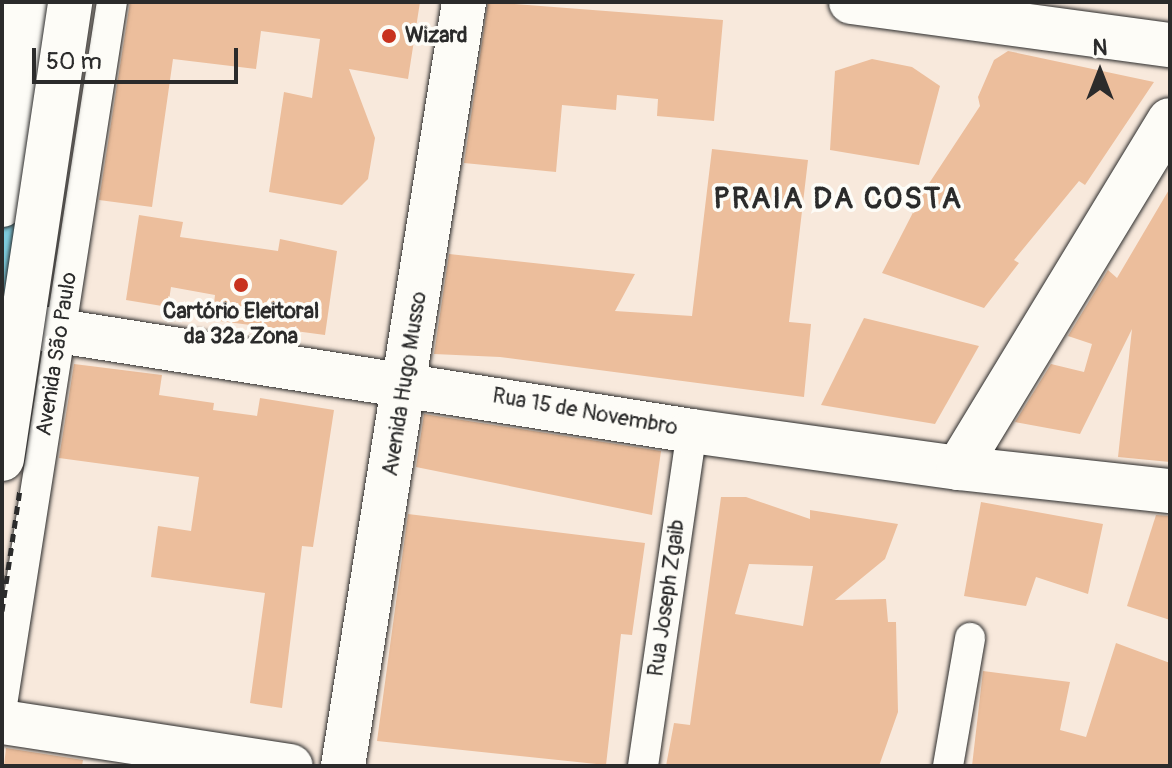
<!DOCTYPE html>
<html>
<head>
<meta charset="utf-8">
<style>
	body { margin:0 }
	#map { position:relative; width:1172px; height:768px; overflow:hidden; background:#f8e9dc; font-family:Pangolin,sans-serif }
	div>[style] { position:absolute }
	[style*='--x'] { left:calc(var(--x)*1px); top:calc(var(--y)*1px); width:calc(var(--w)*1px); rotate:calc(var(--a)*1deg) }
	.canal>* { height:28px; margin:-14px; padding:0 14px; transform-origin:14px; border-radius:14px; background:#7fccde }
	.building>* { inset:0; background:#ecbe9c }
	.roads { filter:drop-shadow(0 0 2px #2b2b2b) drop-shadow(0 0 2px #2b2b2b) }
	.street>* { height:30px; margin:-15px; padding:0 15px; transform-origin:15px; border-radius:15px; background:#fdfcf7 }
	.secondary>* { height:44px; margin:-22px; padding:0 22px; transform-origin:22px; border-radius:22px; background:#fdfcf7 }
	.primary>* { height:44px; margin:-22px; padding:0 22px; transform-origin:22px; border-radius:22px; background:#fdfcf7 }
	.path-bridge>* { height:5px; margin-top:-2.5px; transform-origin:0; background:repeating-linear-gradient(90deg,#2b2b2b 0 8px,transparent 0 14px) }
	.bridges { filter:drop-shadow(0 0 2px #2b2b2b) drop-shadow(0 0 2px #2b2b2b) }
	.primary-bridge>* { height:44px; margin:-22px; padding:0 22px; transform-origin:22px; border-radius:22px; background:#fdfcf7 }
	.dots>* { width:22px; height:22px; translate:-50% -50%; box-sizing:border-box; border:4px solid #fdfcf7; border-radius:50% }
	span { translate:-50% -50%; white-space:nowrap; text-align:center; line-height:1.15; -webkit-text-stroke:7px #fdfcf7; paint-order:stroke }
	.poi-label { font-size:22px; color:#2b2b2b; font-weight:700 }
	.left { translate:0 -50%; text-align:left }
	.street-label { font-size:22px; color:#2b2b2b }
	.district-label { font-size:30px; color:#2b2b2b; font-weight:700; letter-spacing:2px }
	.frame { position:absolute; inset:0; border:4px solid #2b2b2b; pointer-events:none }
	.north { position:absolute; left:1060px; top:32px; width:80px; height:80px; -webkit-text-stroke:6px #fdfcf7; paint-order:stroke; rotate:0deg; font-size:22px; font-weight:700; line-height:32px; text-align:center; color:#2b2b2b }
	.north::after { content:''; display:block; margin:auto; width:28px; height:36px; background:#2b2b2b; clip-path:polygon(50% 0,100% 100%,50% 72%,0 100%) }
	.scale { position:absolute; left:32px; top:48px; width:206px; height:36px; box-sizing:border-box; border:4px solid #2b2b2b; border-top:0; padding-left:10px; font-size:24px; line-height:28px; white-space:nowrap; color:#2b2b2b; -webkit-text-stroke:6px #fdfcf7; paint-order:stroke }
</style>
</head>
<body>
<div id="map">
	<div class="canal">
		<i style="--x:2;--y:288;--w:103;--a:-81.6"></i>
	</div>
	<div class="building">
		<i style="clip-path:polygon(130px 2px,420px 2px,408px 79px,349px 69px,375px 138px,368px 179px,342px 205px,269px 192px,284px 92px,312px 98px,320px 39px,261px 31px,256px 69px,173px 59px,152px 207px,99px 200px)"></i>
		<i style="clip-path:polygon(488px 2px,723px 20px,714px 121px,657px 116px,658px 99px,617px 95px,616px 110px,562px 105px,556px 172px,464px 163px)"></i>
		<i style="clip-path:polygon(1008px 51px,1154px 82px,1085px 185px,1079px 181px,1014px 260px,1019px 263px,984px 308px,882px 273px,924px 191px,980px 106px,978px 97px,994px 60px)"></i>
		<i style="clip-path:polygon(872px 59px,912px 67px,940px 86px,919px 165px,830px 150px,835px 71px)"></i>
		<i style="clip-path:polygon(712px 149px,808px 160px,789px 322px,811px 324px,804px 397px,500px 357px,434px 354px,449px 254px,635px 274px,615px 311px,692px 316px)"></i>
		<i style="clip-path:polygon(1170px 188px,1170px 462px,1118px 457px,1132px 329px,1080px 434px,1015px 422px,1051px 364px,1084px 372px,1092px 344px,1068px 336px,1108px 270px,1117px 278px)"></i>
		<i style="clip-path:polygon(139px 215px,183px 222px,180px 237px,278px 251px,280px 239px,337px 251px,325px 335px,212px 320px,215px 295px,171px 287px,168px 307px,126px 300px)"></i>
		<i style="clip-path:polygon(864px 318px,979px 346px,935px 424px,821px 405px)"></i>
		<i style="clip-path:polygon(74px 364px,162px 375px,159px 395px,214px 403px,213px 410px,257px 416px,260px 398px,334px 410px,313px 547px,302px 546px,282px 708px,250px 703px,265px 593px,151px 577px,158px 526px,191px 531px,199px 477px,59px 458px)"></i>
		<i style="clip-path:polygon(424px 414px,661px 451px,652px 515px,416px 467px)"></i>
		<i style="clip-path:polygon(evenodd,721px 497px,746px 497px,810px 519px,810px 510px,898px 524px,885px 559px,835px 600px,886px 599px,888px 622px,896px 622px,898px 712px,879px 766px,666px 766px,674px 723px,690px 725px,721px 497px,749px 564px,813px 566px,803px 626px,735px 614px,749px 564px)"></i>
		<i style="clip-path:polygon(981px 502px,1103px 524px,1088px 594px,1036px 577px,1026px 606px,964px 596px)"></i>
		<i style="clip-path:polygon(408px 514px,645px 543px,632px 635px,621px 634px,606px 765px,377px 741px)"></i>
		<i style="clip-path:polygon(1156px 515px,1170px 516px,1170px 620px,1127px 606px)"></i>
		<i style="clip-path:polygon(1116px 643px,1170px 663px,1170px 766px,972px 766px,983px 671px,1070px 682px,1060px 730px,1086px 737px)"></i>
		<i style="clip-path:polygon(6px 748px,83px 760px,82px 766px,4px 766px)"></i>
	</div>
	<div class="roads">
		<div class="street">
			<i style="--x:2;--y:34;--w:32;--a:-81"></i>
			<i style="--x:2;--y:705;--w:712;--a:-81.11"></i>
			<i style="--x:643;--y:766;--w:339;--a:-81.7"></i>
			<i style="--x:948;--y:766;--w:130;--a:-80.2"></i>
		</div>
		<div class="secondary">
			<i style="--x:851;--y:2;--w:322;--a:7.7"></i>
			<i style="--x:2;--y:322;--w:699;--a:8.98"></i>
			<i style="--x:692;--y:431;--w:269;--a:7.9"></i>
			<i style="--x:958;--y:468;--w:213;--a:6.2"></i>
			<i style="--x:958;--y:468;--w:407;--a:-58.7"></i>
			<i style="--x:2;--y:722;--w:292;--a:8.7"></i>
			<i style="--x:343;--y:766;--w:774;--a:-81"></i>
		</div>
		<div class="primary">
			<i style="--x:2;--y:205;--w:205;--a:-81.9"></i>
		</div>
	</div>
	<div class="path-bridge">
		<i style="--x:2;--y:611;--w:123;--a:-81.6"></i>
	</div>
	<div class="bridges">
		<div class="primary-bridge">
			<i style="--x:2;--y:459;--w:462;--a:-81.5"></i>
		</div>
	</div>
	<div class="dots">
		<i style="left:389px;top:36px;background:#c8321e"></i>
		<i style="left:241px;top:285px;background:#c8321e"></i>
	</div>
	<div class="poi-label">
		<span class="left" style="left:405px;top:36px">Wizard</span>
		<span style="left:241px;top:324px">Cartório Eleitoral<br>da 32ª Zona</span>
	</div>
	<div class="street-label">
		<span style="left:57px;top:354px;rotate:-81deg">Avenida São Paulo</span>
		<span style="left:405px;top:384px;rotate:-81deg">Avenida Hugo Musso</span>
		<span style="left:585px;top:412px;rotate:10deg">Rua 15 de Novembro</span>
		<span style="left:667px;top:598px;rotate:-82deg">Rua Joseph Zgaib</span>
	</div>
	<div class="district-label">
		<span style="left:838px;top:199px">PRAIA DA COSTA</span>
	</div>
	<div class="frame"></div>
	<div class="north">N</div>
	<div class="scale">50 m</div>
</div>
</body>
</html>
